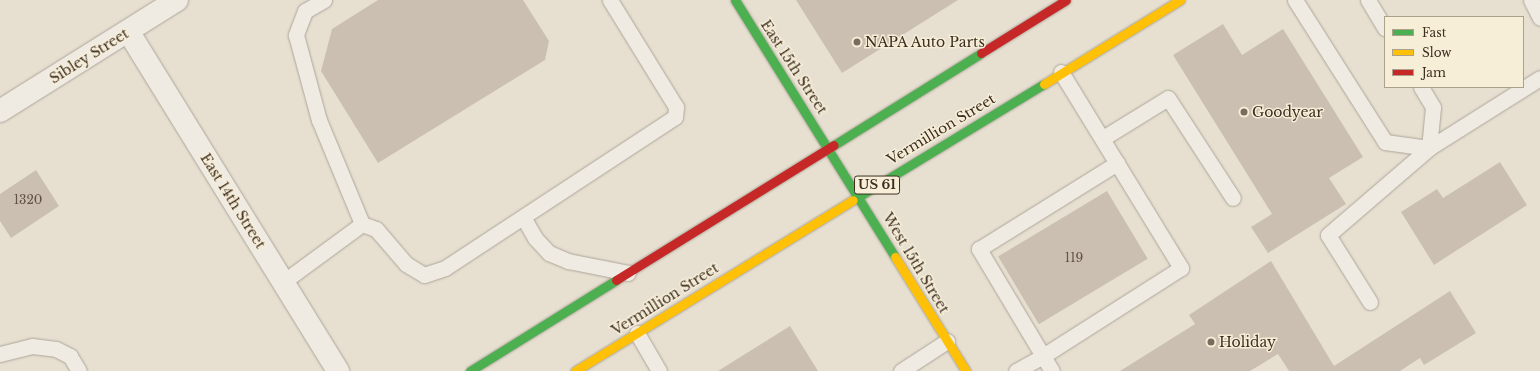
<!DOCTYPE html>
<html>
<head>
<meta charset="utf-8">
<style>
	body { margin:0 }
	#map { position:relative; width:1540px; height:371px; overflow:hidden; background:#e7e0d1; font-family:"Libre Baskerville",serif }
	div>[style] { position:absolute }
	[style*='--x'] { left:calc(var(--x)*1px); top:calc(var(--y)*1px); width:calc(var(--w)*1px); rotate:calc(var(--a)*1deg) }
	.building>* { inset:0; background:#cbbfb2; transform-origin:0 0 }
	.roads { filter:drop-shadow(0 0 1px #ada599) drop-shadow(0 0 1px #ada599) }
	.lane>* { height:15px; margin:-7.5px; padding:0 7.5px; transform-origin:7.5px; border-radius:7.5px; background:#efebe3 }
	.street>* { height:22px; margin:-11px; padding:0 11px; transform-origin:11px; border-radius:11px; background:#efebe3 }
	.fast>* { height:9px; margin:-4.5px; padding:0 4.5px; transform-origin:4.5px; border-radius:4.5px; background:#4caf50 }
	.slow>* { height:9px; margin:-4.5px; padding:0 4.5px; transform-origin:4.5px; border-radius:4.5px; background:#ffc107 }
	.jam>* { height:9px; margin:-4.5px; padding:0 4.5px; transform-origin:4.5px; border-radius:4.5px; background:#c62828 }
	.dots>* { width:11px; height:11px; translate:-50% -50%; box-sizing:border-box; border:2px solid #f7eed8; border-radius:50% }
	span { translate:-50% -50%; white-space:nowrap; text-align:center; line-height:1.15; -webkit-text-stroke:3px #f7eed8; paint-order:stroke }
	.number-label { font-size:12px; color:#605244 }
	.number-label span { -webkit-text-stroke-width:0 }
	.shield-label span { padding:1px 3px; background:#f7eed8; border:1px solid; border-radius:3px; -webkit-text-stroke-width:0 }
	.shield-label { font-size:13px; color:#3d2e20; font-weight:700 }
	.poi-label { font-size:14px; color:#3d2e20 }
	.left { translate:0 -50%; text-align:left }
	.street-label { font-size:14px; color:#3d2e20 }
	.legend { position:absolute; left:1384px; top:16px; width:140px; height:72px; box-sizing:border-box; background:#f7eed8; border:1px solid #ada18e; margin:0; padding:5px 7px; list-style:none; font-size:12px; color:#3d2e20 }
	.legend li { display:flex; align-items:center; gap:8px; height:20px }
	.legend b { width:20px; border:1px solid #ada18e }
</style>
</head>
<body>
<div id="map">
	<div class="building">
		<i style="clip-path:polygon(378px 0,523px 0,549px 41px,545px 60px,378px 163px,321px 71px,332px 29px)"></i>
		<i style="clip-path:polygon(796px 0,958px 0,842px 73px)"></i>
		<i style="clip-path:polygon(1223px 24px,1242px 55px,1283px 29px,1363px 157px,1329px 178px,1346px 204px,1268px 253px,1251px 227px,1272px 214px,1173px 55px)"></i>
		<i style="clip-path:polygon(1500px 162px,1527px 205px,1434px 265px,1401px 212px,1437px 189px,1443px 198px)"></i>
		<i style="clip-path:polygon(36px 170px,59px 206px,11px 238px,0 221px,0 194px)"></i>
		<i style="left:1107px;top:191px;width:79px;height:127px;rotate:59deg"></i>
		<i style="clip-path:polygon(1271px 261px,1334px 366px,1450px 291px,1476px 333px,1424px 365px,1420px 358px,1400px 371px,1289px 371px,1278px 354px,1250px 371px,1120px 371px,1195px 324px,1189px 315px)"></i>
		<i style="clip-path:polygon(790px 326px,818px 371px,718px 371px)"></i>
	</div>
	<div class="roads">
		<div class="lane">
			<i style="--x:324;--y:0;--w:22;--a:150"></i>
			<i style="--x:305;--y:11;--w:26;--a:111"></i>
			<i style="--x:296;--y:35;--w:88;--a:74.9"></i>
			<i style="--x:319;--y:120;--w:113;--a:67.5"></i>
			<i style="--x:1295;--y:0;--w:168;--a:57.6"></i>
			<i style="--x:1385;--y:142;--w:44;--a:7.8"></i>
			<i style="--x:1429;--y:148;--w:41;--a:-84.4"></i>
			<i style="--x:1433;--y:107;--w:23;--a:-121"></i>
			<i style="--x:1368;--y:0;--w:33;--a:59"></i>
			<i style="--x:1531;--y:0;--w:20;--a:63"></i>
			<i style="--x:1061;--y:72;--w:230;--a:58.5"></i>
			<i style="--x:1181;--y:268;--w:164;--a:147.5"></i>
			<i style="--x:1043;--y:356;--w:125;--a:-120.9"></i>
			<i style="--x:979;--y:249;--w:163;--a:-31.9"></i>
			<i style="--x:1103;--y:138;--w:76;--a:-31.6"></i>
			<i style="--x:1168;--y:98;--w:119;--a:57"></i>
			<i style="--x:523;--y:217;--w:24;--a:60"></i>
			<i style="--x:535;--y:238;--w:21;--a:47"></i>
			<i style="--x:549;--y:253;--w:21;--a:23"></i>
			<i style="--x:568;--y:261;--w:61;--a:11.3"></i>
			<i style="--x:283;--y:282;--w:98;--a:-36.3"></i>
			<i style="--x:362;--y:224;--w:15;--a:20"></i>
			<i style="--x:376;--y:229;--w:46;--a:49.4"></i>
			<i style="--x:406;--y:264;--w:21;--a:31"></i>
			<i style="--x:424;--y:275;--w:22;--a:-18"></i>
			<i style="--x:445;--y:268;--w:275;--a:-33.3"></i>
			<i style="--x:675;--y:117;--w:10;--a:-84"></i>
			<i style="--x:676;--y:107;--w:126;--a:-121.7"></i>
			<i style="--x:1370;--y:302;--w:79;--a:-122.1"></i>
			<i style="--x:1328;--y:235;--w:133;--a:-40.7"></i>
			<i style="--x:1429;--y:148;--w:131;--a:-32.2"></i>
			<i style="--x:637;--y:333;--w:44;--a:59.9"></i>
			<i style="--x:0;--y:354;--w:33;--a:-14"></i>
			<i style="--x:32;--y:346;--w:24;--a:7"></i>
			<i style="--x:56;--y:349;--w:16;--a:27"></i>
			<i style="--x:70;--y:356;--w:17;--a:59"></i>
			<i style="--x:901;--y:371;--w:55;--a:-33.1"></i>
			<i style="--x:1016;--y:371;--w:31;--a:-29"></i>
			<i style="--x:1043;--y:356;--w:17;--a:59"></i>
		</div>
		<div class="street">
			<i style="--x:128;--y:31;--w:400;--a:58.3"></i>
			<i style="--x:0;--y:111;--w:209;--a:-32.1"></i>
		</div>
		<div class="fast">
			<i style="--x:735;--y:0;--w:303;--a:58.1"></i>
			<i style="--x:834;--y:145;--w:173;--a:-32"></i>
			<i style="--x:853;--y:200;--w:223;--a:-31.3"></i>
			<i style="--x:470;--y:371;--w:172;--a:-31.9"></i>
		</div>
		<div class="slow">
			<i style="--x:1044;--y:84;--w:160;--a:-31.7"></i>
			<i style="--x:895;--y:257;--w:134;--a:58.1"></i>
			<i style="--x:575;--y:371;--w:326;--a:-31.6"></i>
		</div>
		<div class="jam">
			<i style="--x:981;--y:53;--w:100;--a:-31.9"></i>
			<i style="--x:616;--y:280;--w:256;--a:-31.8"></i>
		</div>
	</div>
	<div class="dots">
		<i style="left:857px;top:42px;background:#786c5e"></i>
		<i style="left:1244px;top:112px;background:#786c5e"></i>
		<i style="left:1211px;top:342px;background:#786c5e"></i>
	</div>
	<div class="number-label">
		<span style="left:28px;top:200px">1320</span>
		<span style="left:1074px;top:258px">119</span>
	</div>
	<div class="shield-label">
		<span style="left:877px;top:185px">US 61</span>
	</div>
	<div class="poi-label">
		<span class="left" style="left:865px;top:42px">NAPA Auto Parts</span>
		<span class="left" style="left:1252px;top:112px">Goodyear</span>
		<span class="left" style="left:1219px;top:342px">Holiday</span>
	</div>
	<div class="street-label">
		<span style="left:89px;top:56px;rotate:-32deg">Sibley Street</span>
		<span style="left:794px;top:67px;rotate:57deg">East 15th Street</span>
		<span style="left:941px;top:129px;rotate:-31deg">Vermillion Street</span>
		<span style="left:233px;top:201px;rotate:58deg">East 14th Street</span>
		<span style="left:916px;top:263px;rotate:59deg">West 15th Street</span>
		<span style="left:665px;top:299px;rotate:-32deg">Vermillion Street</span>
	</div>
	<ul class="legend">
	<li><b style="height:5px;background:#4caf50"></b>Fast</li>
	<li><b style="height:5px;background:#ffc107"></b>Slow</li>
	<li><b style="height:5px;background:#c62828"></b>Jam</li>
	</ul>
</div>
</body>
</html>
